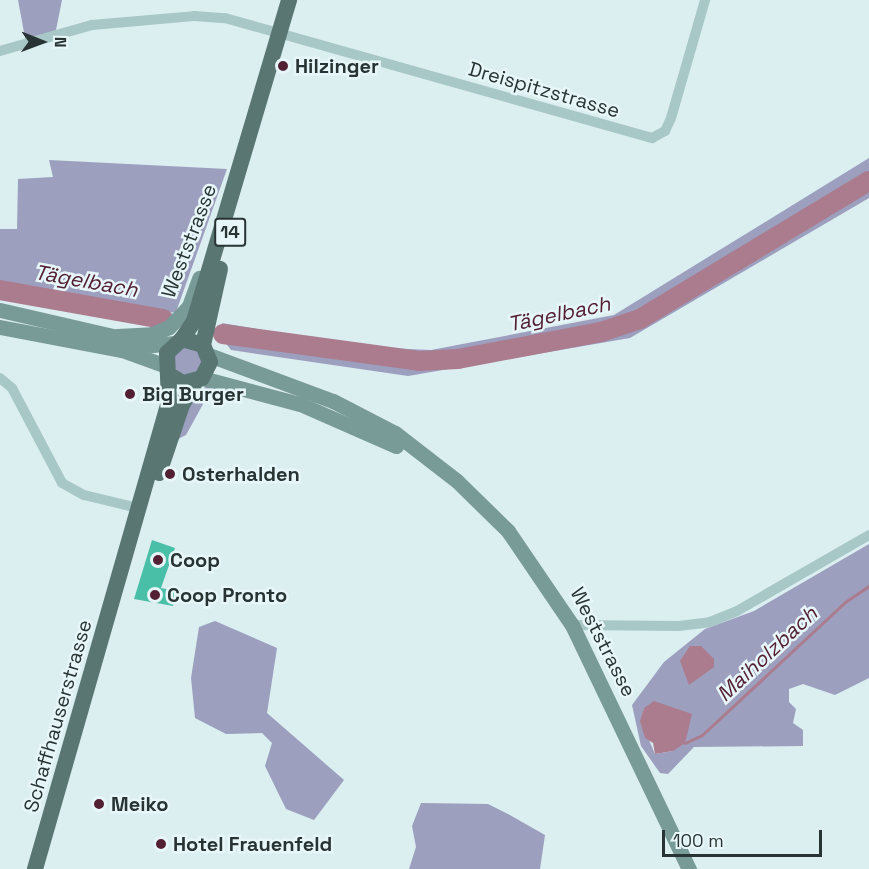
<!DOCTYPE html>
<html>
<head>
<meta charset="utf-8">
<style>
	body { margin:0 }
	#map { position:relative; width:869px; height:869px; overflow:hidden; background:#dbeef0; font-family:"Space Grotesk",sans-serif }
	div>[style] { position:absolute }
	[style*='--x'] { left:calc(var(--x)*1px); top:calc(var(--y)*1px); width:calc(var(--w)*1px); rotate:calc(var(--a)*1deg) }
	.green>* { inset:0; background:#9c9fbe }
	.water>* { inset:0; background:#ab7b8e }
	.stream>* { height:3px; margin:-1.5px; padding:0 1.5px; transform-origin:1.5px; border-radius:1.5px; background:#ab7b8e }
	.river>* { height:20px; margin:-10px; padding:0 10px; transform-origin:10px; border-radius:10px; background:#ab7b8e }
	.building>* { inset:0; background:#4abfa8 }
	.minor>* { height:10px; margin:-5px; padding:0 5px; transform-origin:5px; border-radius:5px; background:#a8c7c7 }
	.secondary>* { height:15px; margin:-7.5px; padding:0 7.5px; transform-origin:7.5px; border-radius:7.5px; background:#799b98 }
	.primary>* { height:16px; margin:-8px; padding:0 8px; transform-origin:8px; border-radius:8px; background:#597673 }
	.dots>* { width:16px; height:16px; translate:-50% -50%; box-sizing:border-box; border:3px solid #e7f6f8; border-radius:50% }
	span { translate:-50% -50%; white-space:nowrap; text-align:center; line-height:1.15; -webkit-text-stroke:5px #e7f6f8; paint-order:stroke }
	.shield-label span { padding:2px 4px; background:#e7f6f8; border:2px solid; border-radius:4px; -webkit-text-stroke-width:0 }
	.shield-label { font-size:18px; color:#273433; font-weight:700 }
	.poi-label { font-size:20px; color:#273433; font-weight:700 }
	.left { translate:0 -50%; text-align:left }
	.street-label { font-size:20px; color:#273433 }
	.water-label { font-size:21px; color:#532033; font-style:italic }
	.north { position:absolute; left:12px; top:12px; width:60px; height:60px; -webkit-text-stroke:4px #e7f6f8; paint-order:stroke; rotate:91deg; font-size:16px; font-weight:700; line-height:24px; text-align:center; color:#273433 }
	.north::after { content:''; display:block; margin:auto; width:21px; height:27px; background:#273433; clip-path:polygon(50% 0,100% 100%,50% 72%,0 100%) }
	.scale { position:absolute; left:662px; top:830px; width:160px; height:27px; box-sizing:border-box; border:3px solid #273433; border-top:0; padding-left:8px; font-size:18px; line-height:21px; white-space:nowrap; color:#273433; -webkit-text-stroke:4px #e7f6f8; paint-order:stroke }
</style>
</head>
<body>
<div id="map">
	<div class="green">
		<i style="clip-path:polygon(18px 0,62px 0,56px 30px,26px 43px)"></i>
		<i style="clip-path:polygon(869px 158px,869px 198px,630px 338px,408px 376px,231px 350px,221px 337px,222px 323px,364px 347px,431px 350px,614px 315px)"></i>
		<i style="clip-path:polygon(49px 160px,227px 169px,176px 312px,157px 314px,153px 324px,0 298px,0 229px,17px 229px,18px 179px,53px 177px)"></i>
		<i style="clip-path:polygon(183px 347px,197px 350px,202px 358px,201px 368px,189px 376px,176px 371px,173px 358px)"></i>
		<i style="clip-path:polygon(207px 385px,213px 386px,186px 435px,176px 440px,185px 409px)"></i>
		<i style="clip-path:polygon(evenodd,869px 544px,869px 678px,835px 695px,803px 684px,789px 689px,789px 702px,796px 709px,793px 723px,803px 730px,803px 746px,694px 747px,668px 774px,660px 773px,641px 746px,632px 705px,664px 662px,705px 629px,754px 611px,869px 544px,644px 708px,673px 751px,655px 754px,641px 721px,644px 708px)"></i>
		<i style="clip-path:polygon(215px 621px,277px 648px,267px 713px,344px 780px,314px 820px,286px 809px,265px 766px,272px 743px,262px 733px,226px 734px,195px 718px,191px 678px,199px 627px)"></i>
		<i style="clip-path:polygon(421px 803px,488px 804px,508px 814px,545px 835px,540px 869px,409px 869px,416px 847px,412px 826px)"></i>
	</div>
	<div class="water">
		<i style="clip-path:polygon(690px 646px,701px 646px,714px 659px,714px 667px,689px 685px,680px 661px)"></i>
		<i style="clip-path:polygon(654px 701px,692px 714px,685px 743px,673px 751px,655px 754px,653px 743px,645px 738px,640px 721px,644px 708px)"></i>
	</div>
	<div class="stream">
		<i style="--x:685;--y:743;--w:19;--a:-25"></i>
		<i style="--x:702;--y:735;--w:195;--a:-42.9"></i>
		<i style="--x:845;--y:602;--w:29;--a:-34"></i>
	</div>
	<div class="river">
		<i style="--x:0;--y:290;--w:166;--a:10.1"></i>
		<i style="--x:223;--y:334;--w:198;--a:7.8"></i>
		<i style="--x:419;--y:361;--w:39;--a:-3"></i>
		<i style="--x:458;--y:359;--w:146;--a:-10.7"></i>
		<i style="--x:601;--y:332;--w:41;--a:-18.4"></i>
		<i style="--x:640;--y:319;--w:267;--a:-31.1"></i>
	</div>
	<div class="building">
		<i style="clip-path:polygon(152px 540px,175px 548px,161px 588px,176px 591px,173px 606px,134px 599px)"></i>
	</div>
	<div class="minor">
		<i style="--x:0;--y:51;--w:96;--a:-15.8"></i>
		<i style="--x:92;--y:25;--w:102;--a:-5"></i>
		<i style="--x:194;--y:16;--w:31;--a:4"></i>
		<i style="--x:225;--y:18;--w:444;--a:15.7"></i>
		<i style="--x:652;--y:138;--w:15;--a:-28"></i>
		<i style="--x:665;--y:131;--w:14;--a:-65"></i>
		<i style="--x:671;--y:118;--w:123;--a:-73.9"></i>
		<i style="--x:0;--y:378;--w:16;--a:40"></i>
		<i style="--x:12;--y:388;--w:107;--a:62.2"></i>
		<i style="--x:62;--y:483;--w:25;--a:29"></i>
		<i style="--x:84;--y:495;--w:56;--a:13.5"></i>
		<i style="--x:572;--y:625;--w:107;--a:0.5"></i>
		<i style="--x:679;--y:626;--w:31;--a:-7"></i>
		<i style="--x:710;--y:622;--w:29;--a:-22"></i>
		<i style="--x:737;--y:611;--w:152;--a:-29.9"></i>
	</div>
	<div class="secondary">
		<i style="--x:0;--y:310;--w:156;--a:13"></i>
		<i style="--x:152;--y:345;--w:23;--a:-5"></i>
		<i style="--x:0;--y:327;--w:124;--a:10.7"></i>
		<i style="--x:122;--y:350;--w:47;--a:20"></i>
		<i style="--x:117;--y:336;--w:35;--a:-3"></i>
		<i style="--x:152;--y:334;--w:18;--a:-22"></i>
		<i style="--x:169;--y:327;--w:29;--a:-46"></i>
		<i style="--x:189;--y:306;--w:30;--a:-70"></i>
		<i style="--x:209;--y:355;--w:132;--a:20.4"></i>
		<i style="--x:333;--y:401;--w:70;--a:27.3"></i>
		<i style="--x:395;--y:433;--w:78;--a:37.7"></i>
		<i style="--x:457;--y:481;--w:71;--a:44.4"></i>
		<i style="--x:508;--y:531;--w:114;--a:55.8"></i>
		<i style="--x:572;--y:625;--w:271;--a:64.4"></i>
		<i style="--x:202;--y:378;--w:101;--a:14.9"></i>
		<i style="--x:300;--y:404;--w:105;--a:23.6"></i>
	</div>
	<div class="primary">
		<i style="--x:182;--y:339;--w:22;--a:-56"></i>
		<i style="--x:194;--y:321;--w:335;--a:-73.5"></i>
		<i style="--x:203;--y:345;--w:78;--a:-77.4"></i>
		<i style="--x:159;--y:473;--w:72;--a:-71.3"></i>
		<i style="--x:182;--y:405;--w:28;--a:-60"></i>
		<i style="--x:35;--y:869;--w:486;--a:-74"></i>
		<i style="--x:169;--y:402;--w:49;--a:-92.3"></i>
		<i style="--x:167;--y:353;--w:21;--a:-43"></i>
		<i style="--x:182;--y:339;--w:22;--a:16"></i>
		<i style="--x:203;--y:345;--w:18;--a:68"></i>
		<i style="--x:210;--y:362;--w:18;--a:117"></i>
		<i style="--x:202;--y:378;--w:20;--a:165"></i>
		<i style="--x:183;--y:383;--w:14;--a:-150"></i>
	</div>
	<div class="dots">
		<i style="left:283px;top:66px;background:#532033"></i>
		<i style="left:130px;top:394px;background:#532033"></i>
		<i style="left:170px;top:474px;background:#532033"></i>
		<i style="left:158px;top:560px;background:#532033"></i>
		<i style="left:155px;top:595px;background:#532033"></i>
		<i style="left:99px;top:804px;background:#532033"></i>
		<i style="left:161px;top:844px;background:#532033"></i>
	</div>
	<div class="shield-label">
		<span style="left:230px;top:232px">14</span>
	</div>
	<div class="poi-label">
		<span class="left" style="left:295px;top:66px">Hilzinger</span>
		<span class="left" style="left:142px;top:394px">Big Burger</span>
		<span class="left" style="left:182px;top:474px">Osterhalden</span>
		<span class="left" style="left:170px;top:560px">Coop</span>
		<span class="left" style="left:167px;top:595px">Coop Pronto</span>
		<span class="left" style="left:111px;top:804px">Meiko</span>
		<span class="left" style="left:173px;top:844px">Hotel Frauenfeld</span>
	</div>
	<div class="street-label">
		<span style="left:544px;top:90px;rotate:16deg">Dreispitzstrasse</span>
		<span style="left:189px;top:241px;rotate:-69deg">Weststrasse</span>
		<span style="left:603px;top:642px;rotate:63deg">Weststrasse</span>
		<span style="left:58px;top:716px;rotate:-74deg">Schaffhauserstrasse</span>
	</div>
	<div class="water-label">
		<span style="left:86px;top:281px;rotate:10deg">Tägelbach</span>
		<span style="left:559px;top:314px;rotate:-12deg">Tägelbach</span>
		<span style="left:767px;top:654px;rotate:-43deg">Maiholzbach</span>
	</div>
	<div class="north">N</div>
	<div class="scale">100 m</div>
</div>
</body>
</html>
